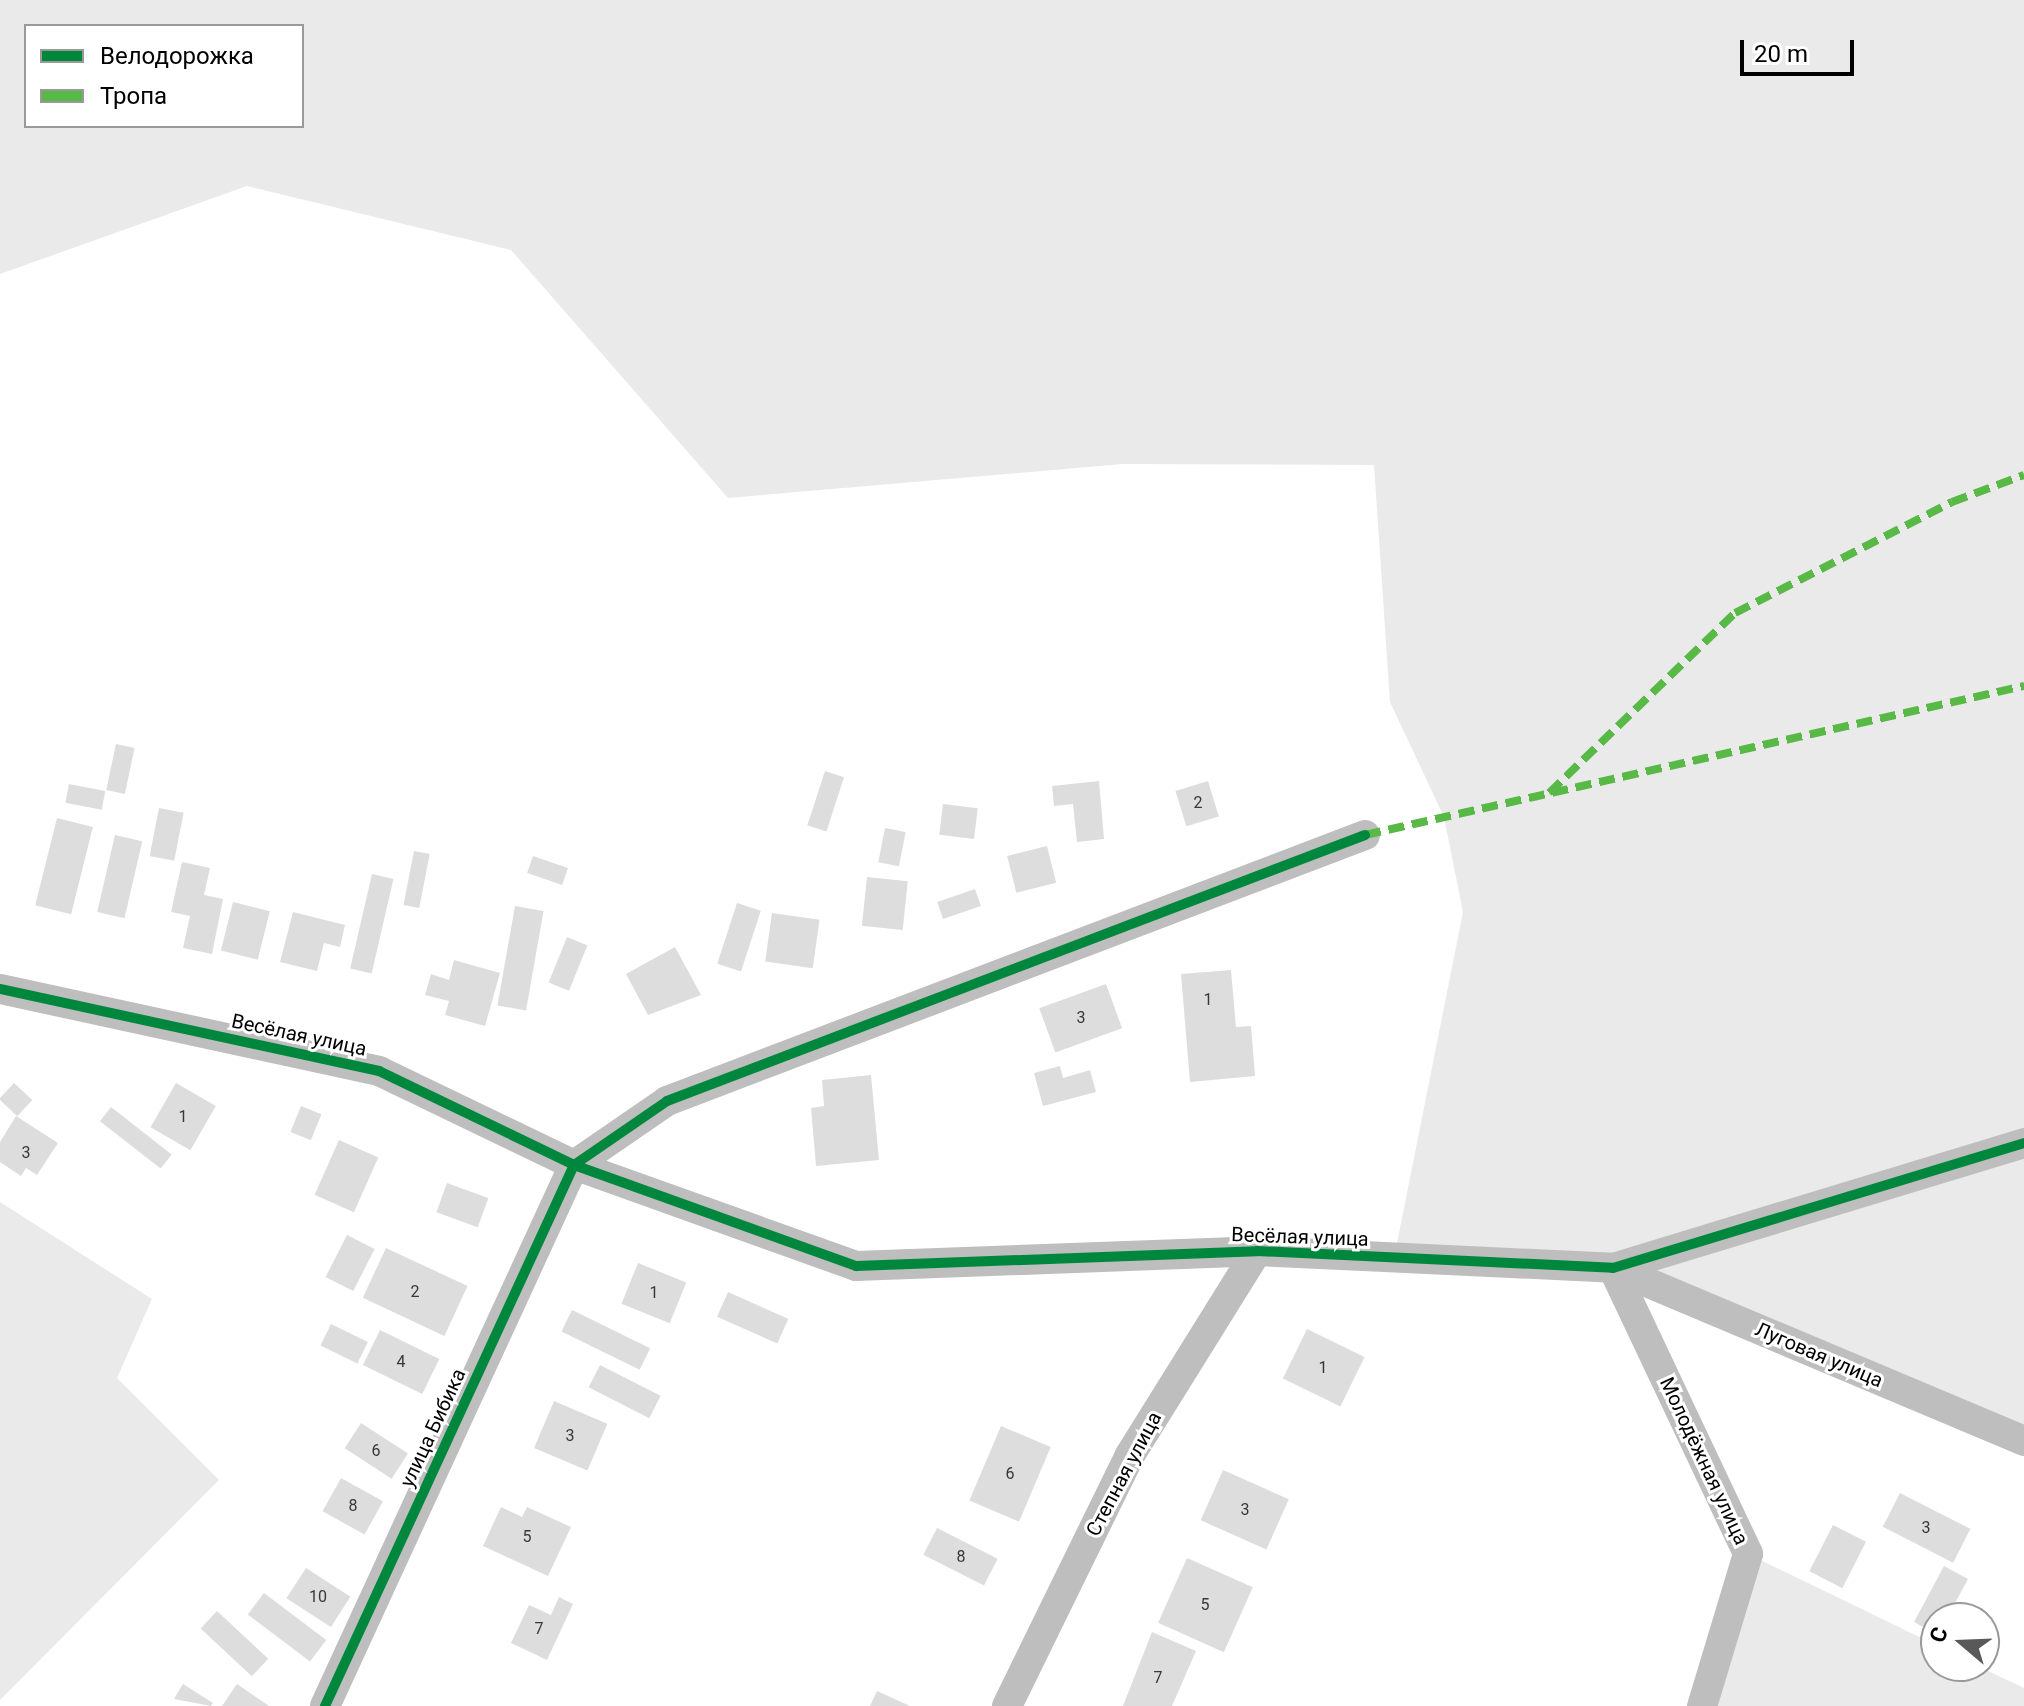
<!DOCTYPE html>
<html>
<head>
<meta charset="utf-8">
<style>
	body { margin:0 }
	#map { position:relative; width:2024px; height:1706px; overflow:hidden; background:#fff; font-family:Roboto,sans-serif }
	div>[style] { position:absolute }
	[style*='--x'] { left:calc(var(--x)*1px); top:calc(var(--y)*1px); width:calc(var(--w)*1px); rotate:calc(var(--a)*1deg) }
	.green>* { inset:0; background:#eaeaea }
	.building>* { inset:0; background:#ddd; transform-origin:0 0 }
	.minor>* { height:30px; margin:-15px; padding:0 15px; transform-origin:15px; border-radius:15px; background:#bebebe }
	.quiet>* { height:8px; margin-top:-4px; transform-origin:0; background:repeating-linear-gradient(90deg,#58b947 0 16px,transparent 0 24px) }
	.cycleway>* { height:10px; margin:-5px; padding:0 5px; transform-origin:5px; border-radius:5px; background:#00873e }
	span { translate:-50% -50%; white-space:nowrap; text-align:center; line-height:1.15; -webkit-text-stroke:6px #fff; paint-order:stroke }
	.number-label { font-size:16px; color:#373737 }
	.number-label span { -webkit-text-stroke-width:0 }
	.street-label { font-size:20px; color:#000 }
	.legend { position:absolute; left:24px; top:24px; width:280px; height:104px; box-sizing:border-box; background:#fff; border:2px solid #999; margin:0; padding:10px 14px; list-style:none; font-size:24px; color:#000 }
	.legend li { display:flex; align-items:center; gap:16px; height:40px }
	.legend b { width:40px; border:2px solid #999 }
	.north { position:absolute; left:1920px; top:1602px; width:80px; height:80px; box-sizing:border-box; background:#fff; border:2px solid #999; border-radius:50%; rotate:289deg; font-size:22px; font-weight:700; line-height:32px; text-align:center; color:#000 }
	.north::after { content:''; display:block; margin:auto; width:28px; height:36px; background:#595959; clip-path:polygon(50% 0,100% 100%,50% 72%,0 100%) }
	.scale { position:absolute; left:1740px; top:40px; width:114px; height:36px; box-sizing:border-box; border:4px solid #000; border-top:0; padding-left:10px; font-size:24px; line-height:28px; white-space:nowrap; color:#000; -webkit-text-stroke:6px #fff; paint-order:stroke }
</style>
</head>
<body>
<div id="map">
	<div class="green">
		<i style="clip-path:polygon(evenodd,0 0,2024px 0,2024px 1441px,1613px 1268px,1394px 1258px,1463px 912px,1444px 817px,1390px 702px,1374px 465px,1123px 464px,728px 498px,511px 250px,247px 186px,0 274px,0 0,26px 26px,302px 26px,302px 126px,26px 126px,26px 26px)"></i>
		<i style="clip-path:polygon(0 1202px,152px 1299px,117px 1378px,219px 1480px,0 1700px)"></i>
		<i style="clip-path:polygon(1748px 1554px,1936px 1645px,1936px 1666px,1978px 1666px,2024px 1688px,2024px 1706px,1702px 1706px)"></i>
	</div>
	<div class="building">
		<i style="left:116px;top:744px;width:19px;height:47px;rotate:12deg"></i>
		<i style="left:825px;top:771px;width:20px;height:57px;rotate:18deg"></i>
		<i style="clip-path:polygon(1099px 781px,1104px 839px,1077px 842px,1073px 804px,1054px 806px,1052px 786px)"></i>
		<i style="left:1208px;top:781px;width:37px;height:34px;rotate:73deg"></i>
		<i style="left:69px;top:784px;width:37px;height:19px;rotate:11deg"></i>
		<i style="left:943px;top:804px;width:35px;height:31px;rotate:7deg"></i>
		<i style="left:159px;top:808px;width:25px;height:49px;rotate:11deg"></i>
		<i style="left:57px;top:818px;width:37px;height:90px;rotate:14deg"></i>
		<i style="left:885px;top:828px;width:21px;height:35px;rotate:11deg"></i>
		<i style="left:115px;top:835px;width:28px;height:79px;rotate:13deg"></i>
		<i style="left:1047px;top:846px;width:38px;height:41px;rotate:76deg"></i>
		<i style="left:414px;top:851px;width:16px;height:55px;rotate:11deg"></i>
		<i style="left:533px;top:856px;width:37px;height:18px;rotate:19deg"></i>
		<i style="clip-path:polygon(182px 862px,210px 868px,204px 895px,223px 899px,212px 954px,183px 948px,190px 916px,171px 912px)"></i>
		<i style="left:372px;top:874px;width:22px;height:97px;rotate:13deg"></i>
		<i style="left:867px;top:877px;width:41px;height:49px;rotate:6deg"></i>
		<i style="left:975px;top:889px;width:18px;height:40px;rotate:71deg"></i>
		<i style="left:233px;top:902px;width:38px;height:50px;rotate:14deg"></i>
		<i style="left:737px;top:903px;width:25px;height:64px;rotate:18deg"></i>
		<i style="left:515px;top:906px;width:29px;height:101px;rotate:10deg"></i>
		<i style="clip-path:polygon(293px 912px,345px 925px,340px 947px,324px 943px,317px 971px,280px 962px)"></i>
		<i style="left:772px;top:913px;width:48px;height:49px;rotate:8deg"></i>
		<i style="left:567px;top:937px;width:22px;height:49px;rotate:22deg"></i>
		<i style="clip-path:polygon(675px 947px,701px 995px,648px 1015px,626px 974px)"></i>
		<i style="clip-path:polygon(454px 960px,500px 973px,485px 1026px,445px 1015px,449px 1001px,425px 995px,431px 974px,449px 980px)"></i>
		<i style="clip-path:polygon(1231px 970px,1236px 1027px,1251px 1026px,1255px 1076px,1190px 1082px,1181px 974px)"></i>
		<i style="left:1106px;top:984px;width:47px;height:71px;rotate:70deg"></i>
		<i style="clip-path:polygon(1060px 1066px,1063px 1078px,1090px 1070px,1096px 1092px,1043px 1106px,1034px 1073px)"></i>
		<i style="clip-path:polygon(871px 1075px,879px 1160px,816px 1166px,811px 1108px,824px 1106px,822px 1080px)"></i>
		<i style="left:14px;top:1083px;width:25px;height:22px;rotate:43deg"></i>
		<i style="left:176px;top:1083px;width:46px;height:51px;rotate:30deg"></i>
		<i style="left:301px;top:1106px;width:22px;height:28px;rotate:22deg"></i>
		<i style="left:111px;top:1107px;width:77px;height:18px;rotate:38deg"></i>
		<i style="clip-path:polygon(16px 1116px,58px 1143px,37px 1175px,26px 1168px,21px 1176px,0 1162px,0 1142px)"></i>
		<i style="left:339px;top:1140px;width:43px;height:60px;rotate:24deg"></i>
		<i style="left:447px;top:1183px;width:44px;height:31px;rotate:20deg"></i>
		<i style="left:347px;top:1235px;width:31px;height:47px;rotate:27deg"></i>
		<i style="left:386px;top:1248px;width:90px;height:55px;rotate:25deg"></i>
		<i style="left:638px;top:1263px;width:52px;height:44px;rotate:22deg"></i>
		<i style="left:728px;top:1292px;width:66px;height:27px;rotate:24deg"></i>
		<i style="left:572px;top:1310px;width:87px;height:24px;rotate:26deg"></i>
		<i style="left:331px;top:1324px;width:41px;height:24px;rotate:26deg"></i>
		<i style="left:1307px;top:1329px;width:64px;height:55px;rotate:26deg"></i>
		<i style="left:380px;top:1330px;width:66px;height:39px;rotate:26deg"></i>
		<i style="left:600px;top:1365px;width:68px;height:25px;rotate:27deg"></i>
		<i style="left:554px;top:1401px;width:58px;height:51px;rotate:23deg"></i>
		<i style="left:361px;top:1423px;width:56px;height:30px;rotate:33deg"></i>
		<i style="left:1001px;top:1426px;width:54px;height:81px;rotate:23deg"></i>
		<i style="left:1223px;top:1470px;width:72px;height:55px;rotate:24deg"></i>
		<i style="left:341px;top:1478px;width:48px;height:38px;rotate:29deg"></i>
		<i style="left:1900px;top:1493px;width:79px;height:38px;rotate:27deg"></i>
		<i style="clip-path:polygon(501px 1507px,522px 1517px,527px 1507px,571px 1527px,548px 1576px,483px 1546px)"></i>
		<i style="left:1833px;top:1525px;width:37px;height:52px;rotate:27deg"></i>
		<i style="left:937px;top:1528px;width:68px;height:30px;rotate:27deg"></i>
		<i style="left:1187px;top:1558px;width:72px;height:71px;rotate:24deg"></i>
		<i style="clip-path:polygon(1944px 1566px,1968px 1579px,1947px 1618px,1936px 1618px,1936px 1634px,1914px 1622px)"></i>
		<i style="left:306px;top:1568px;width:53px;height:36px;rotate:33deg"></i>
		<i style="left:264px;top:1593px;width:78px;height:27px;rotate:37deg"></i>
		<i style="clip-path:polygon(559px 1597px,573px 1604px,547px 1660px,511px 1643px,529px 1605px,551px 1615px)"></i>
		<i style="left:217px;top:1611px;width:70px;height:24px;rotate:43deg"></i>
		<i style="clip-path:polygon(1152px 1632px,1196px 1651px,1172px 1706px,1123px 1706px)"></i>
		<i style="clip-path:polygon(183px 1684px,213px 1703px,211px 1706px,174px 1699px)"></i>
		<i style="clip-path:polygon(237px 1684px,269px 1706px,222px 1706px)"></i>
		<i style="clip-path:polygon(877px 1691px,910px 1706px,870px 1706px)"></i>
	</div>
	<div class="minor">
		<i style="--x:0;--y:989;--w:388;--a:12.2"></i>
		<i style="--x:379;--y:1071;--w:216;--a:25.7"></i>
		<i style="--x:574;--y:1165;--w:113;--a:-34.5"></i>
		<i style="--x:667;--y:1101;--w:747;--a:-20.86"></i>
		<i style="--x:1613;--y:1268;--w:316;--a:64.7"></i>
		<i style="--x:1748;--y:1554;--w:159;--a:106.8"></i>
		<i style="--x:1613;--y:1268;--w:446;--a:22.8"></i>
		<i style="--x:325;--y:1706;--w:596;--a:-65.29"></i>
		<i style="--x:574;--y:1165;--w:300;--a:19.7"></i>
		<i style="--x:856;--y:1266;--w:401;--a:-2.1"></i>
		<i style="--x:1257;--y:1251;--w:356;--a:2.7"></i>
		<i style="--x:1613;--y:1268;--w:430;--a:-16.9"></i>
		<i style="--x:1007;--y:1706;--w:280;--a:-63.9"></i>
		<i style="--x:1130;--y:1455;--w:240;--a:-58.1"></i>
	</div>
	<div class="quiet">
		<i style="--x:1549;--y:793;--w:259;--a:-44.1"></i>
		<i style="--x:1735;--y:613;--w:244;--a:-27.1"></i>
		<i style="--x:1952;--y:502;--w:77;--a:-20.6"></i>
		<i style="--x:1365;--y:835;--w:676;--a:-12.74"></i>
	</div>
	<div class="cycleway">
		<i style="--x:0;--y:989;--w:388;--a:12.2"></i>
		<i style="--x:379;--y:1071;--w:216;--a:25.7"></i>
		<i style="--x:574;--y:1165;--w:113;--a:-34.5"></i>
		<i style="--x:667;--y:1101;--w:747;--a:-20.86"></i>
		<i style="--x:325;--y:1706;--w:596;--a:-65.29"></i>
		<i style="--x:574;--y:1165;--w:300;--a:19.7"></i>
		<i style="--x:856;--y:1266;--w:401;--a:-2.1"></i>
		<i style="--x:1257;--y:1251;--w:356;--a:2.7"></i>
		<i style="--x:1613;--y:1268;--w:430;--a:-16.9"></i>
	</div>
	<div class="number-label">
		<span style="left:1198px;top:803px">2</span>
		<span style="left:1208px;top:1000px">1</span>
		<span style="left:1081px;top:1018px">3</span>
		<span style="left:183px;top:1117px">1</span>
		<span style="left:26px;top:1153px">3</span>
		<span style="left:415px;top:1292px">2</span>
		<span style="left:654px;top:1293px">1</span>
		<span style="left:401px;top:1362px">4</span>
		<span style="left:1323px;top:1368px">1</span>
		<span style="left:570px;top:1436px">3</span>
		<span style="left:376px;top:1451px">6</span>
		<span style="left:1010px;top:1474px">6</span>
		<span style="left:353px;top:1506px">8</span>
		<span style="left:1245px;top:1510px">3</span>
		<span style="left:1926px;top:1528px">3</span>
		<span style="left:527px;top:1537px">5</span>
		<span style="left:961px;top:1557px">8</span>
		<span style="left:318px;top:1597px">10</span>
		<span style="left:1205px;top:1605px">5</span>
		<span style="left:539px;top:1629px">7</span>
		<span style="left:1158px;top:1678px">7</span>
	</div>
	<div class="street-label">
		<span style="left:299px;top:1035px;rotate:12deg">Весёлая улица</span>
		<span style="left:1300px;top:1237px;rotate:2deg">Весёлая улица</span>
		<span style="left:1819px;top:1355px;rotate:23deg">Луговая улица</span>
		<span style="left:433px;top:1428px;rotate:-65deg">улица Бибика</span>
		<span style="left:1704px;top:1461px;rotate:65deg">Молодёжная улица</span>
		<span style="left:1124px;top:1474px;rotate:-62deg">Степная улица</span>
	</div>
	<ul class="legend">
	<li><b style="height:10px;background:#00873e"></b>Велодорожка</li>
	<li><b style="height:10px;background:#58b947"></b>Тропа</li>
	</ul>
	<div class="north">С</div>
	<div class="scale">20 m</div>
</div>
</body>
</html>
